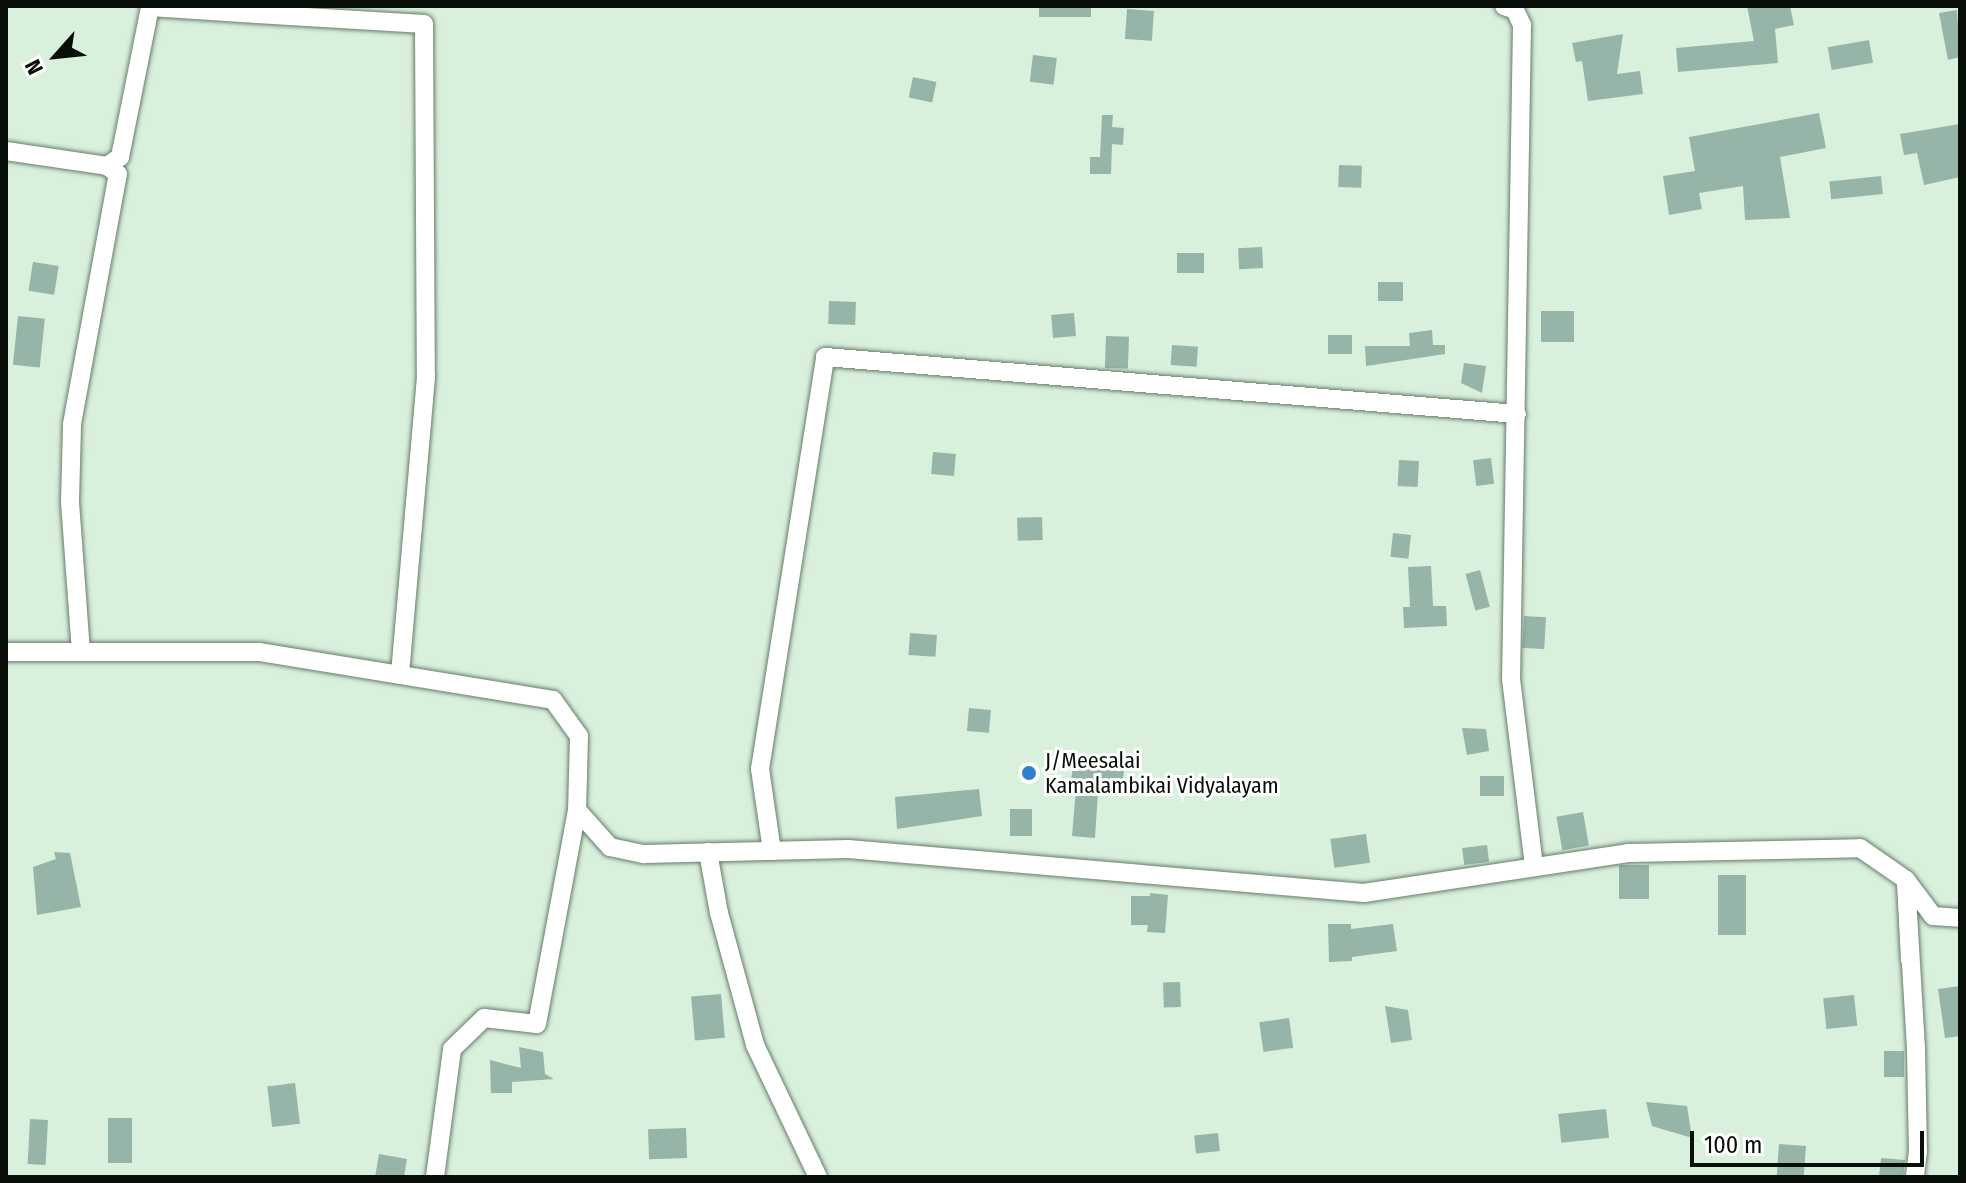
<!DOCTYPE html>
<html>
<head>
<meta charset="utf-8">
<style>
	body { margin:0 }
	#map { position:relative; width:1966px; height:1183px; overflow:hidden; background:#d9f0dc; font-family:"Fira Sans Condensed",sans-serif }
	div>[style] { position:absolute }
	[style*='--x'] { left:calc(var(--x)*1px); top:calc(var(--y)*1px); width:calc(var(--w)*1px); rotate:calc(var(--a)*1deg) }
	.building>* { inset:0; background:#96b4a8; transform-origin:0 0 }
	.roads { filter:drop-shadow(0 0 2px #677c6a) drop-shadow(0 0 2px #677c6a) }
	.minor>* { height:18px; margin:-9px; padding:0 9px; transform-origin:9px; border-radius:9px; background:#fff }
	.dots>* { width:22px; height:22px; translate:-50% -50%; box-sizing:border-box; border:4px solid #fff; border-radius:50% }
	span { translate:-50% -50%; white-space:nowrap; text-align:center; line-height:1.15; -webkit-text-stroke:6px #fff; paint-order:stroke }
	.poi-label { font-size:22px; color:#070f08 }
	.left { translate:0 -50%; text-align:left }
	.frame { position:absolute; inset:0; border:8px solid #070f08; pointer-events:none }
	.north { position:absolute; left:16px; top:16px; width:80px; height:80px; -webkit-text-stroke:6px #fff; paint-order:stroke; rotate:243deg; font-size:22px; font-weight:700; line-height:32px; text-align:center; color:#070f08 }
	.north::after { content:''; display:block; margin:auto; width:28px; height:36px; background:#070f08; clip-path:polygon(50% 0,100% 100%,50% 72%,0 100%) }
	.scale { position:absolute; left:1690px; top:1131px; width:234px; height:36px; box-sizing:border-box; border:4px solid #070f08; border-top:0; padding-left:10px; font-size:24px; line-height:28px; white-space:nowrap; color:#070f08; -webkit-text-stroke:6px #fff; paint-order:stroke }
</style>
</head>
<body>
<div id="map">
	<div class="building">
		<i style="left:1039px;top:6px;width:52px;height:11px"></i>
		<i style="clip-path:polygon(1747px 6px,1790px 6px,1794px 25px,1775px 29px,1778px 63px,1678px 72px,1676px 48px,1754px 41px)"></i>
		<i style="left:1127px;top:9px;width:27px;height:30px;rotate:4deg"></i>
		<i style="clip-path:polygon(1957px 10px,1960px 57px,1948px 60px,1939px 13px)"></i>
		<i style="clip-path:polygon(1623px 34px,1617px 74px,1640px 71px,1643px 94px,1588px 101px,1582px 61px,1576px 62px,1572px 43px)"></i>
		<i style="left:1869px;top:40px;width:23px;height:42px;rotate:80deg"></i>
		<i style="left:1033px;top:55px;width:24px;height:27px;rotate:7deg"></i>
		<i style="left:913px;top:77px;width:24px;height:21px;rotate:12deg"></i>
		<i style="clip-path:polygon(1819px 113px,1826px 148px,1780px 157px,1790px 218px,1745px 220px,1743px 186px,1699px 193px,1702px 209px,1669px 215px,1663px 176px,1695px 171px,1689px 137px)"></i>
		<i style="clip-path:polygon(1102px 115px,1113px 115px,1112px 127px,1124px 128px,1123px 145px,1112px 144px,1111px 174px,1090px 174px,1090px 157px,1100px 157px)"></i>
		<i style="clip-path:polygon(1960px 124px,1960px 177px,1924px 185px,1917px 153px,1904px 155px,1900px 134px)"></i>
		<i style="left:1339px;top:165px;width:23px;height:22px;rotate:2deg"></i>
		<i style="left:1881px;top:176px;width:18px;height:52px;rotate:84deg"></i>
		<i style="left:1262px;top:247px;width:21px;height:24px;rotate:87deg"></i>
		<i style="left:1177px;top:253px;width:27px;height:20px"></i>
		<i style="left:33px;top:262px;width:26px;height:29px;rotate:9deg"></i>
		<i style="left:1378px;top:282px;width:25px;height:19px"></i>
		<i style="left:829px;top:301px;width:27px;height:23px;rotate:2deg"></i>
		<i style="left:1541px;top:311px;width:33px;height:31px"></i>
		<i style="left:1074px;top:313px;width:23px;height:23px;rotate:85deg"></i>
		<i style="left:18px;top:316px;width:27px;height:49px;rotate:6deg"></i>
		<i style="clip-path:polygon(1432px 330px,1433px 345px,1445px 345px,1445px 354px,1366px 366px,1365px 346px,1410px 346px,1409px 333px)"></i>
		<i style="left:1328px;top:335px;width:24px;height:19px"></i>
		<i style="left:1106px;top:336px;width:23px;height:32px;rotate:2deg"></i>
		<i style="left:1172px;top:345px;width:26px;height:20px;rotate:4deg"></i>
		<i style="clip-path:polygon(1464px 363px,1486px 366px,1482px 393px,1461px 383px)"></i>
		<i style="left:933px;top:452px;width:23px;height:22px;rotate:5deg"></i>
		<i style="left:1491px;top:458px;width:26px;height:18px;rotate:83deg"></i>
		<i style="left:1399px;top:460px;width:20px;height:26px;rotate:3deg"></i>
		<i style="left:1042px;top:517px;width:23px;height:25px;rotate:88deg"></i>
		<i style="left:1393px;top:533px;width:18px;height:24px;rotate:6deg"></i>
		<i style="clip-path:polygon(1431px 566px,1433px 606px,1446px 606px,1447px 626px,1404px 628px,1403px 607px,1410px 607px,1408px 567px)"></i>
		<i style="left:1480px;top:570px;width:38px;height:15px;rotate:75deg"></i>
		<i style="left:1524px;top:616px;width:22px;height:32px;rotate:3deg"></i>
		<i style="left:910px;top:633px;width:27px;height:22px;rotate:4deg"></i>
		<i style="left:969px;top:708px;width:22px;height:23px;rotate:5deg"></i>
		<i style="clip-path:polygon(1462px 728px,1486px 729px,1489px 751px,1467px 755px)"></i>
		<i style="clip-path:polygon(1073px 765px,1124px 771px,1121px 795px,1098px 792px,1095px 838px,1072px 836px,1076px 789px,1070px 789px)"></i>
		<i style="left:1504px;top:776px;width:20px;height:24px;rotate:90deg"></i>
		<i style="clip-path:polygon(979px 789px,982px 816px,897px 829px,895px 797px)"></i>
		<i style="left:1010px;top:809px;width:22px;height:27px"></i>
		<i style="left:1583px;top:812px;width:34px;height:27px;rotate:80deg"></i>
		<i style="left:1366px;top:834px;width:29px;height:36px;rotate:82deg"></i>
		<i style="left:1487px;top:845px;width:17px;height:25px;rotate:83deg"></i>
		<i style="clip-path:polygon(54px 852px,70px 853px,81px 907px,37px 915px,33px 867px,56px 859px)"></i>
		<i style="left:1649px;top:865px;width:34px;height:30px;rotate:90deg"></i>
		<i style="left:1718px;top:875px;width:28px;height:60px"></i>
		<i style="clip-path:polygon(1150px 893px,1168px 895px,1165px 933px,1147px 932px,1148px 925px,1131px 925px,1131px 896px,1150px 896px)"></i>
		<i style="clip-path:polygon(1328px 924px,1351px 924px,1351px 929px,1393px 924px,1397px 951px,1352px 957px,1352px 961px,1329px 962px)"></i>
		<i style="left:1180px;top:982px;width:25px;height:17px;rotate:88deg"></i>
		<i style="clip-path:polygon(1960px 986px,1960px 1036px,1945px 1038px,1938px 989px)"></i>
		<i style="left:721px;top:994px;width:44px;height:30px;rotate:85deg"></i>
		<i style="left:1854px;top:995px;width:31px;height:31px;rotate:84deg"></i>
		<i style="clip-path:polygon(1385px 1006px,1408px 1010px,1412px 1040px,1391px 1043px)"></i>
		<i style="left:1289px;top:1018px;width:30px;height:30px;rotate:82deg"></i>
		<i style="clip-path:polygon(519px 1047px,543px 1052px,545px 1074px,554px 1079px,512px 1082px,512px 1093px,491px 1093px,490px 1060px,521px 1068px)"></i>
		<i style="left:1884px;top:1051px;width:20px;height:26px"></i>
		<i style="left:295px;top:1083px;width:41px;height:28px;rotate:83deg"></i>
		<i style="clip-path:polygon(1646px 1102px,1687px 1106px,1692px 1138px,1652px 1126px)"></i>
		<i style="left:1606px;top:1109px;width:29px;height:48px;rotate:84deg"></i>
		<i style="left:108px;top:1118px;width:24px;height:45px"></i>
		<i style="left:30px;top:1119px;width:18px;height:45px;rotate:3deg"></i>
		<i style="left:686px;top:1128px;width:30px;height:38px;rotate:88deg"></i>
		<i style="left:1218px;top:1133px;width:18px;height:24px;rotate:84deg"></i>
		<i style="left:1779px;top:1144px;width:27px;height:32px;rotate:4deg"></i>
		<i style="clip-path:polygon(379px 1154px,407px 1159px,404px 1177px,375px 1177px)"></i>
		<i style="clip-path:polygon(1881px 1158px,1905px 1160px,1903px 1177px,1879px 1177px)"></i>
	</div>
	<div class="roads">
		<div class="minor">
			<i style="--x:1504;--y:6;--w:12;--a:20"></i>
			<i style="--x:1515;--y:10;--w:17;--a:65"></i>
			<i style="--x:1522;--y:25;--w:654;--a:90.96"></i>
			<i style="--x:1511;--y:679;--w:189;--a:83"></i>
			<i style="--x:257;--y:14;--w:167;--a:3.4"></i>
			<i style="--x:424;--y:24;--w:353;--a:89.7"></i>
			<i style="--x:426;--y:377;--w:299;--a:95"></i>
			<i style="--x:6;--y:151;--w:102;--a:8.4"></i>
			<i style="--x:107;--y:166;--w:16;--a:-35"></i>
			<i style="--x:120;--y:157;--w:153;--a:-78.7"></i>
			<i style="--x:150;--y:7;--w:107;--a:3.7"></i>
			<i style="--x:257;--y:14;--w:11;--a:-49"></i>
			<i style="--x:6;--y:652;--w:254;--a:0"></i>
			<i style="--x:260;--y:652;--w:297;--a:9.3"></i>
			<i style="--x:553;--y:700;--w:44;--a:54.2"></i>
			<i style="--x:579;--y:736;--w:74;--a:91.5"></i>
			<i style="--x:577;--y:810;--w:50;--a:48.3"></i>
			<i style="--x:610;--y:847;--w:35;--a:12"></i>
			<i style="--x:644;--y:854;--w:204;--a:-1.4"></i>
			<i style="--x:848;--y:849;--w:518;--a:4.87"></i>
			<i style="--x:1364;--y:893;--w:267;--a:-8.6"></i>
			<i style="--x:1628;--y:853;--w:232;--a:-1.2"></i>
			<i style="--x:1860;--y:848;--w:56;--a:34.8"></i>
			<i style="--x:1906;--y:880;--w:45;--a:53.1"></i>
			<i style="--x:1933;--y:916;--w:27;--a:4"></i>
			<i style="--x:81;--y:652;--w:150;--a:-94.2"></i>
			<i style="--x:70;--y:502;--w:78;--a:-88.5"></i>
			<i style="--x:72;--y:424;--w:254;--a:-79.6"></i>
			<i style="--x:118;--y:174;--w:14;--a:-144"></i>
			<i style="--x:772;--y:851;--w:83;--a:-98.3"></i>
			<i style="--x:760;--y:769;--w:417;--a:-81"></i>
			<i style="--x:825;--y:357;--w:694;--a:4.71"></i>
			<i style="--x:708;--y:852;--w:62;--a:79.8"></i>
			<i style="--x:719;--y:913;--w:137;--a:74.7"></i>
			<i style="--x:755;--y:1045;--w:146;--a:64.5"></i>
			<i style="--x:1910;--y:960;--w:80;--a:-92.9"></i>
			<i style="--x:1906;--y:880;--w:170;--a:86.6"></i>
			<i style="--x:1916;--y:1050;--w:101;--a:88.9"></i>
			<i style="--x:1918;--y:1151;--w:26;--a:97"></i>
			<i style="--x:435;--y:1177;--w:129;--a:-82.4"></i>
			<i style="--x:452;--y:1049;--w:45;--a:-44.1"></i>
			<i style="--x:484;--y:1018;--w:53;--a:6.5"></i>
			<i style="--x:537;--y:1024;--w:218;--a:-79.4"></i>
		</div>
	</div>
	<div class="dots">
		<i style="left:1029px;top:773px;background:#2e80cf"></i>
	</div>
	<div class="poi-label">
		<span class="left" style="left:1045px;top:773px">J/Meesalai<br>Kamalambikai Vidyalayam</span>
	</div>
	<div class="frame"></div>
	<div class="north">N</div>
	<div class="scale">100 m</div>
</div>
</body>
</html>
